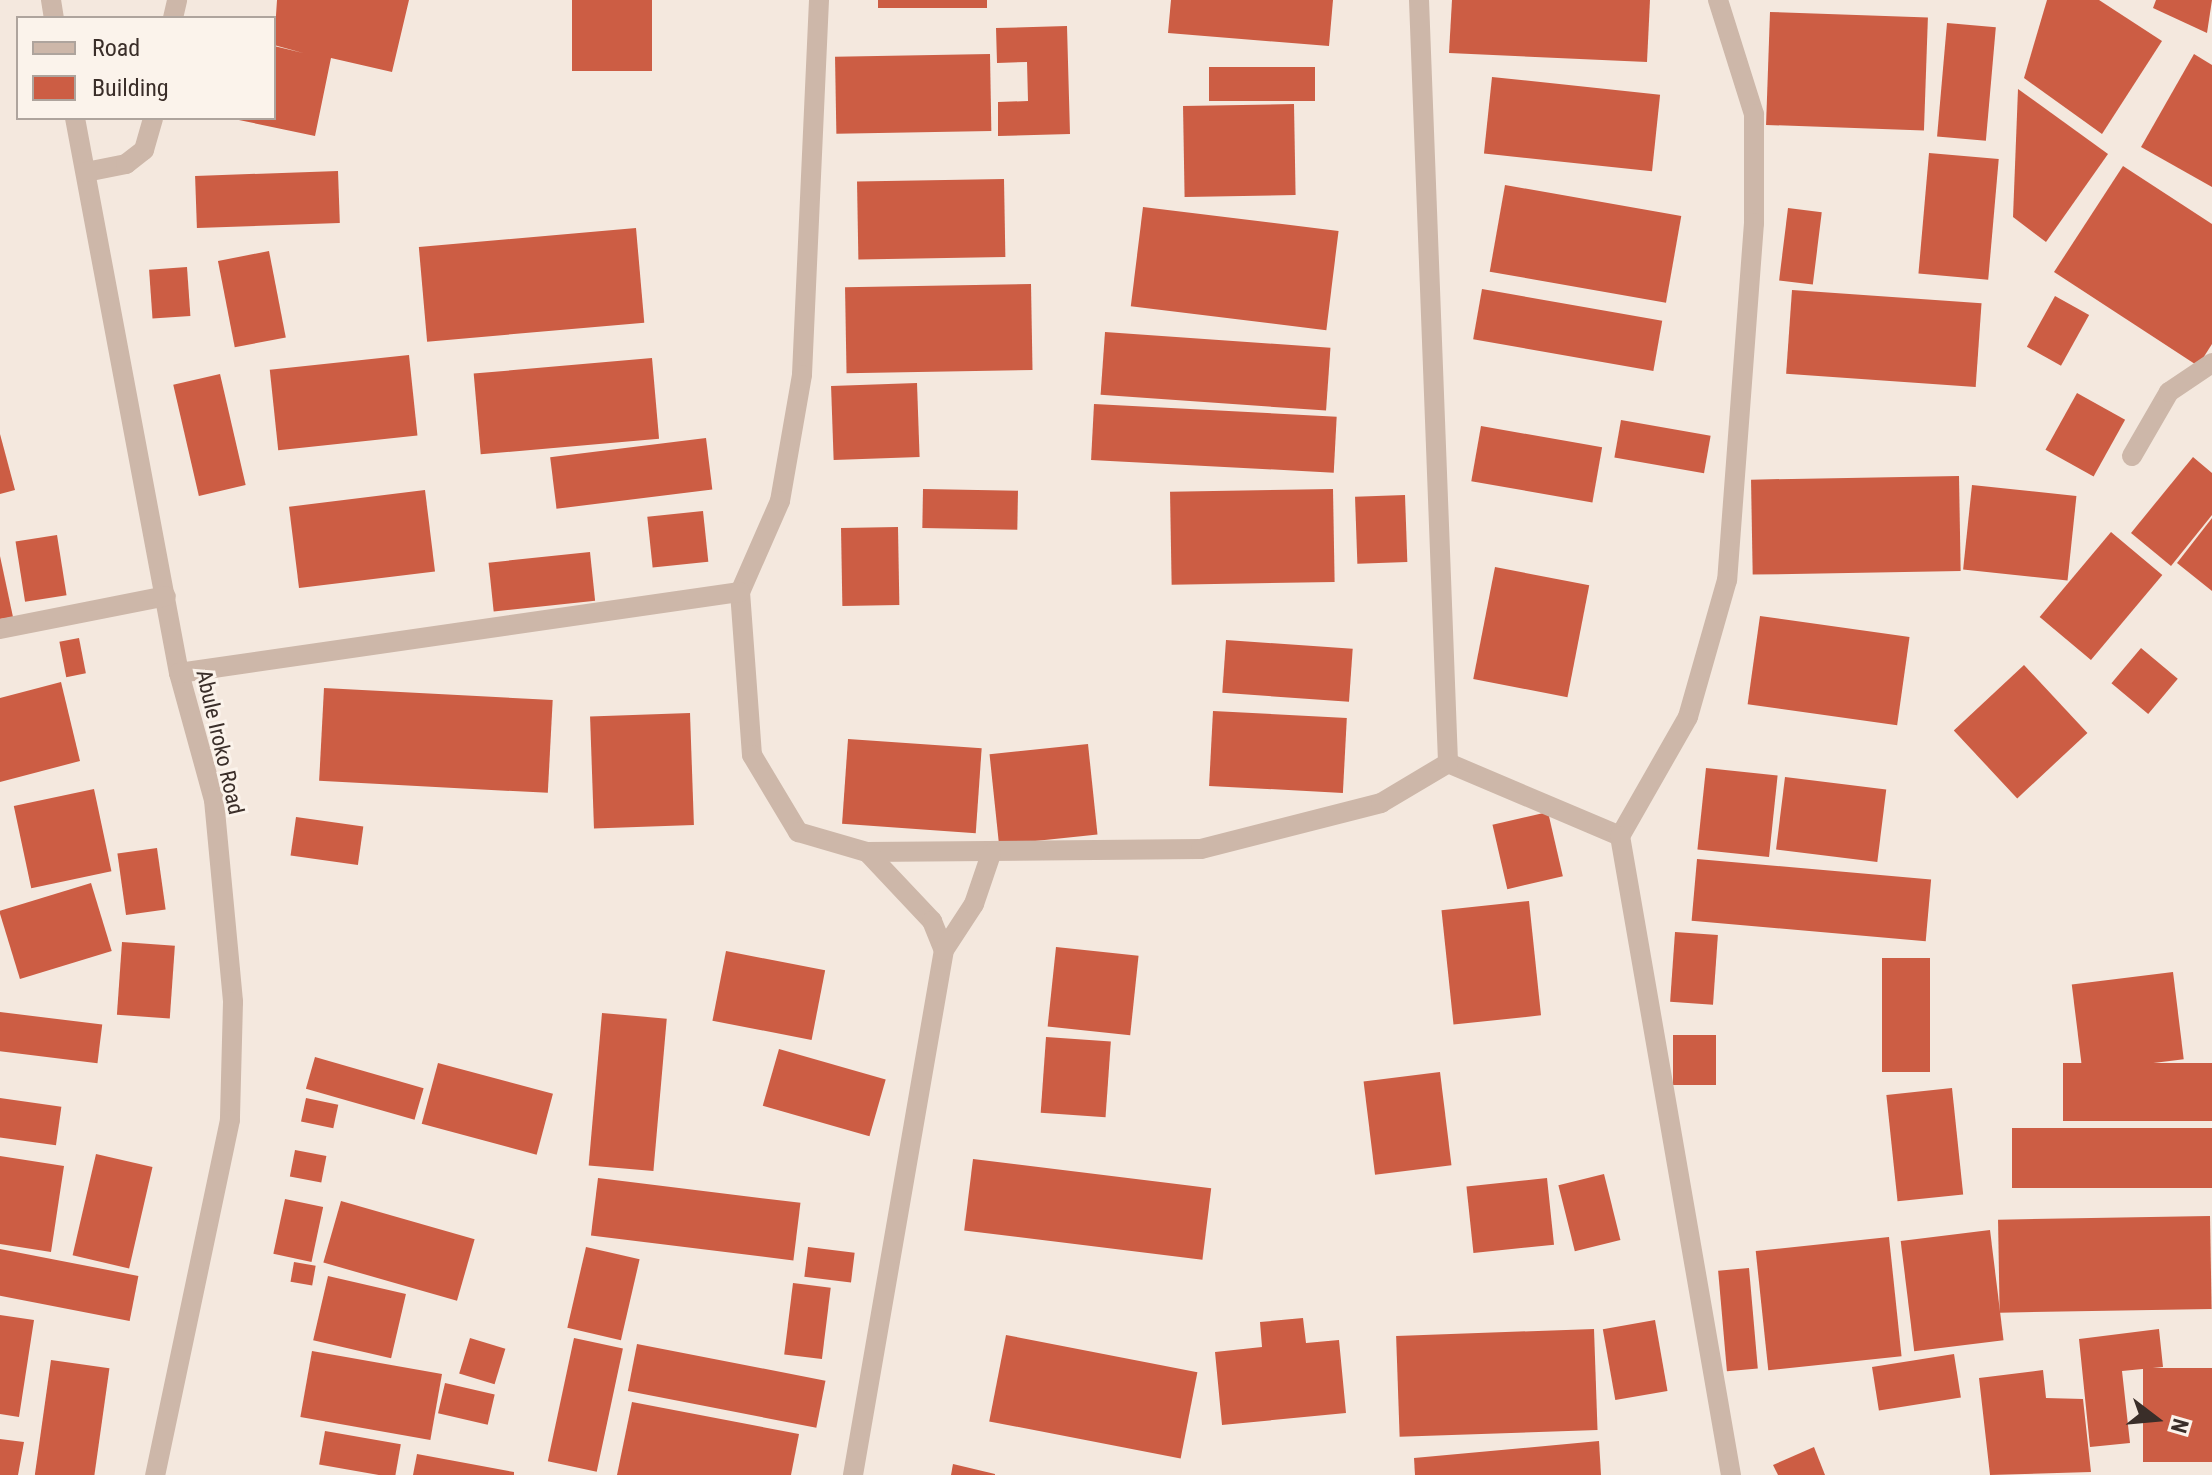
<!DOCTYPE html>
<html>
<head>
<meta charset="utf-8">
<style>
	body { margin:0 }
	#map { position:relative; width:2212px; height:1475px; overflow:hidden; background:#f4e8de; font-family:"Roboto Condensed",sans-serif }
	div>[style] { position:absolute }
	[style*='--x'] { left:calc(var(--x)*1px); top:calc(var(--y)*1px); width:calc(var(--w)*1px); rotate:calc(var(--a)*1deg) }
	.building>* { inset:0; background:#cc5d44; transform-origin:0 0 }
	.minor>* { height:20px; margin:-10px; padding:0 10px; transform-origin:10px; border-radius:10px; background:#cdb7a9 }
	span { translate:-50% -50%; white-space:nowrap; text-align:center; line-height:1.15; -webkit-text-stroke:6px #fbf3eb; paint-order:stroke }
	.street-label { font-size:22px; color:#3a2e29 }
	.legend { position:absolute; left:16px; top:16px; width:260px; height:104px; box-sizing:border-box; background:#fbf3eb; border:2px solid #aea49d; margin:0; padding:10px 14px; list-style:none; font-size:24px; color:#3a2e29 }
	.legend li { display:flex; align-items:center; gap:16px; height:40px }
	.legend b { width:40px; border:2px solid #aea49d }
	.north { position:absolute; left:2116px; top:1379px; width:80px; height:80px; -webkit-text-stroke:6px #fbf3eb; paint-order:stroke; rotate:106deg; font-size:22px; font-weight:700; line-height:32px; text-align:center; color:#3a2e29 }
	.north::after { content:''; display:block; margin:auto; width:28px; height:36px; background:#3a2e29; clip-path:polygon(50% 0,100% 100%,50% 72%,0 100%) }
</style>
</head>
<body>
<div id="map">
	<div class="building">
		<i style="clip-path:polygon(277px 0,409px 0,392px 72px,331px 58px,315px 136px,234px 119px,274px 118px,274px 46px,303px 53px,274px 45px)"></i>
		<i style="left:572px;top:0;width:80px;height:71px"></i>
		<i style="left:878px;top:0;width:109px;height:8px"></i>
		<i style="clip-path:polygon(1171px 0,1333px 0,1329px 46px,1168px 33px)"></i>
		<i style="clip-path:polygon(1452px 0,1650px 0,1647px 62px,1449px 53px)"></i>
		<i style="clip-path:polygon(2047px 0,2099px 0,2162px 41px,2102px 134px,2024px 78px)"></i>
		<i style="clip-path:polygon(2156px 0,2212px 0,2207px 33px,2153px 8px)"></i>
		<i style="left:1770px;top:12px;width:158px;height:113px;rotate:2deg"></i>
		<i style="left:1947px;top:23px;width:49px;height:114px;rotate:5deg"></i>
		<i style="clip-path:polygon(1067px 26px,1070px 134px,998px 136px,998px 102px,1028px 101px,1027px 62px,997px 63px,996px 28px)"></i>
		<i style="left:990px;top:54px;width:77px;height:155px;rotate:89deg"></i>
		<i style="clip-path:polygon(2194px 54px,2212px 65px,2212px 187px,2141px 147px)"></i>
		<i style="left:1209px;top:67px;width:106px;height:34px"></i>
		<i style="left:1492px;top:77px;width:169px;height:77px;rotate:6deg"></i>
		<i style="clip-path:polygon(2018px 89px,2108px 154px,2046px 242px,2013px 217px)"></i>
		<i style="left:1294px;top:104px;width:91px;height:111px;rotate:89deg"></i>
		<i style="left:1929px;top:153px;width:70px;height:121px;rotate:5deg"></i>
		<i style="clip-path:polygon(2123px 166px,2212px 224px,2212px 344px,2198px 366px,2054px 272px)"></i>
		<i style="left:338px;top:171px;width:52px;height:143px;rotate:88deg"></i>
		<i style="left:1004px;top:179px;width:78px;height:147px;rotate:89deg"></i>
		<i style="left:1505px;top:185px;width:179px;height:88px;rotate:10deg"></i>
		<i style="left:1143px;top:207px;width:197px;height:100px;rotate:7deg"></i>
		<i style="left:1788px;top:208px;width:34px;height:73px;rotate:7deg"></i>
		<i style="left:636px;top:228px;width:95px;height:218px;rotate:85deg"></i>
		<i style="left:269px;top:251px;width:88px;height:52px;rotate:79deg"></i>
		<i style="left:187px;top:267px;width:49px;height:38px;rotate:86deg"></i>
		<i style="left:1031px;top:284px;width:86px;height:186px;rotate:89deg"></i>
		<i style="left:1482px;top:289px;width:183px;height:51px;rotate:10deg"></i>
		<i style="left:1792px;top:290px;width:190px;height:84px;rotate:4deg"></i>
		<i style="left:2055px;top:296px;width:39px;height:58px;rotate:29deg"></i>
		<i style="left:1105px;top:332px;width:226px;height:63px;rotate:4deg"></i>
		<i style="left:409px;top:355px;width:81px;height:140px;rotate:84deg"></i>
		<i style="left:652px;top:358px;width:81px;height:179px;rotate:85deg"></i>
		<i style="left:220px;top:374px;width:114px;height:48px;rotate:77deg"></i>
		<i style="left:917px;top:383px;width:74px;height:86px;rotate:88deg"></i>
		<i style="left:2077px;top:393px;width:55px;height:65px;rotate:29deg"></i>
		<i style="left:1094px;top:404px;width:243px;height:56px;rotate:3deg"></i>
		<i style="left:1621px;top:420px;width:91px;height:38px;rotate:10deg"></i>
		<i style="left:1481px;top:426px;width:123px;height:56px;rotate:10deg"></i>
		<i style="clip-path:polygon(0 434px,15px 490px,0 494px)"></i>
		<i style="left:706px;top:438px;width:52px;height:157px;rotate:83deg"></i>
		<i style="clip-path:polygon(2193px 457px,2212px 473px,2212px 515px,2171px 566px,2131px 533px)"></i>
		<i style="left:1959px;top:476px;width:95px;height:208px;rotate:89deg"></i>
		<i style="left:1972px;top:485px;width:105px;height:85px;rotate:6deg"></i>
		<i style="left:923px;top:489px;width:95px;height:39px;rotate:1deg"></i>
		<i style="left:1333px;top:489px;width:93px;height:163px;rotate:89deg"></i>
		<i style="left:425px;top:490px;width:82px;height:137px;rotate:83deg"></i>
		<i style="left:1405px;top:495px;width:67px;height:50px;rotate:88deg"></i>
		<i style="left:703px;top:511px;width:51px;height:56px;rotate:84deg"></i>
		<i style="clip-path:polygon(2212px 518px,2212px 591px,2177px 563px)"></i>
		<i style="left:898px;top:527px;width:78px;height:57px;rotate:89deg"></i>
		<i style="left:2111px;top:532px;width:67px;height:111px;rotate:40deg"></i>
		<i style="left:57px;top:535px;width:61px;height:42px;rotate:81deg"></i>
		<i style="left:590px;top:552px;width:49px;height:102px;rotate:84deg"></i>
		<i style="clip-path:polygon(0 556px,13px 617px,0 619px)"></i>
		<i style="left:1495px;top:567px;width:96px;height:114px;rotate:11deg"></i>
		<i style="left:1760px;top:616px;width:151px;height:89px;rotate:8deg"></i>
		<i style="left:79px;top:638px;width:36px;height:20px;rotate:79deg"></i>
		<i style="left:1226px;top:640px;width:127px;height:53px;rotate:4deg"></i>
		<i style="left:2141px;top:648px;width:48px;height:46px;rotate:40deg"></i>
		<i style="left:2024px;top:665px;width:93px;height:96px;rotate:47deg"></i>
		<i style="clip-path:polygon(61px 682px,80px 761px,0 782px,0 698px)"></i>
		<i style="left:324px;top:688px;width:229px;height:93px;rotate:3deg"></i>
		<i style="left:1213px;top:711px;width:134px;height:75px;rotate:3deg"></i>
		<i style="left:690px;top:713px;width:112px;height:100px;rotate:88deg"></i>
		<i style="left:848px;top:739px;width:134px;height:85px;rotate:4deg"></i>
		<i style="left:1088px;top:744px;width:91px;height:99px;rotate:84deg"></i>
		<i style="left:1706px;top:768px;width:72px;height:82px;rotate:6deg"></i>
		<i style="left:1785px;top:777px;width:102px;height:73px;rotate:7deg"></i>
		<i style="left:94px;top:789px;width:84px;height:82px;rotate:78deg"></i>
		<i style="left:1548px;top:812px;width:66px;height:57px;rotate:77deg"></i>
		<i style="left:296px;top:817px;width:68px;height:39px;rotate:8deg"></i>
		<i style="left:157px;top:848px;width:62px;height:40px;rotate:82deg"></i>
		<i style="left:1697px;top:859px;width:235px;height:62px;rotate:5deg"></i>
		<i style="left:91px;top:883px;width:71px;height:96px;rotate:73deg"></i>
		<i style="left:1529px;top:901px;width:115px;height:88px;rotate:84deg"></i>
		<i style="left:1675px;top:932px;width:43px;height:70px;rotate:4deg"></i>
		<i style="left:122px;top:942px;width:53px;height:73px;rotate:4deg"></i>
		<i style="left:1056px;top:947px;width:83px;height:80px;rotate:6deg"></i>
		<i style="left:726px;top:951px;width:101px;height:71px;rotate:11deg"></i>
		<i style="left:1882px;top:958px;width:48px;height:114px"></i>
		<i style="left:2173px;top:972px;width:88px;height:102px;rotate:83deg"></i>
		<i style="left:0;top:1012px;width:103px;height:39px;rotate:7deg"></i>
		<i style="left:602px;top:1013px;width:65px;height:153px;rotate:5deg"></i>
		<i style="left:1673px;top:1035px;width:43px;height:50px"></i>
		<i style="left:1046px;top:1037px;width:65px;height:76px;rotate:4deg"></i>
		<i style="left:779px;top:1049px;width:111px;height:59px;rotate:16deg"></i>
		<i style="left:315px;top:1057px;width:113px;height:33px;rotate:16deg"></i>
		<i style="left:438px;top:1063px;width:119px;height:63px;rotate:15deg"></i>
		<i style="left:2212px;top:1063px;width:58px;height:149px;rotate:90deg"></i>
		<i style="left:1440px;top:1072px;width:94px;height:77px;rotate:83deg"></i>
		<i style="left:1952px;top:1088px;width:107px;height:66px;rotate:84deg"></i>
		<i style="left:0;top:1098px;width:62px;height:39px;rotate:8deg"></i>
		<i style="left:306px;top:1098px;width:33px;height:24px;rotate:12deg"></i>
		<i style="left:2212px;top:1128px;width:60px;height:200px;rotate:90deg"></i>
		<i style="left:295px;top:1150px;width:32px;height:27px;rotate:11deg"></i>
		<i style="left:96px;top:1154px;width:58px;height:104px;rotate:13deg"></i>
		<i style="clip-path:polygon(0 1156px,64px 1166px,51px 1252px,0 1244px)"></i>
		<i style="left:973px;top:1159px;width:240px;height:72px;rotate:7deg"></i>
		<i style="left:1604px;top:1174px;width:68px;height:47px;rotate:76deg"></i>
		<i style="left:598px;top:1178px;width:204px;height:58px;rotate:7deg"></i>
		<i style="left:1547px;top:1178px;width:67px;height:81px;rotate:84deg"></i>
		<i style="left:285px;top:1199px;width:39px;height:56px;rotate:12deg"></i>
		<i style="left:341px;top:1201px;width:139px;height:64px;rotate:16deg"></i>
		<i style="left:2210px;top:1216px;width:93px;height:212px;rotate:89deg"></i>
		<i style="left:1990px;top:1230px;width:111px;height:90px;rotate:83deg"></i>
		<i style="left:1889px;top:1237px;width:120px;height:134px;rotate:84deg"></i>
		<i style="left:586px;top:1247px;width:55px;height:83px;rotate:13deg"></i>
		<i style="left:808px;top:1247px;width:47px;height:30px;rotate:7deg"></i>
		<i style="left:0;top:1249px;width:141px;height:46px;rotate:11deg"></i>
		<i style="left:294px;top:1262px;width:22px;height:20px;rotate:10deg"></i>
		<i style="left:1749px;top:1268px;width:101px;height:31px;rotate:85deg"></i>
		<i style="left:328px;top:1276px;width:80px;height:66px;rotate:13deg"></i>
		<i style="left:793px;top:1283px;width:38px;height:72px;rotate:7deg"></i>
		<i style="clip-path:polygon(0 1315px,34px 1320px,19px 1417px,0 1414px)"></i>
		<i style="clip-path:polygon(1303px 1318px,1306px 1343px,1339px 1340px,1346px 1413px,1222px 1425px,1215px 1352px,1262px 1347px,1260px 1322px)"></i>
		<i style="left:1655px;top:1320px;width:72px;height:53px;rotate:80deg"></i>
		<i style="left:1594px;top:1329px;width:101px;height:198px;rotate:88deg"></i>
		<i style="clip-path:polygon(2159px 1329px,2163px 1367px,2122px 1371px,2130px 1443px,2090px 1447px,2079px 1339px)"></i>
		<i style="left:1006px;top:1335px;width:195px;height:88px;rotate:11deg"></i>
		<i style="left:470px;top:1338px;width:37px;height:37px;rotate:17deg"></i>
		<i style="left:574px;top:1338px;width:50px;height:126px;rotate:12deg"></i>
		<i style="left:637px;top:1344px;width:192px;height:48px;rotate:11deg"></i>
		<i style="left:312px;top:1351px;width:132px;height:67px;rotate:10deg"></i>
		<i style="left:1954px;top:1354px;width:44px;height:83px;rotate:81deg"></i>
		<i style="left:51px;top:1360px;width:59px;height:116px;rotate:8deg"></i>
		<i style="left:2212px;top:1368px;width:94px;height:69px;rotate:90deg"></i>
		<i style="clip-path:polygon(2043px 1370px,2046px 1398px,2083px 1399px,2091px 1472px,1990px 1475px,1979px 1378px)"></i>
		<i style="left:445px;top:1383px;width:51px;height:31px;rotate:13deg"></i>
		<i style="clip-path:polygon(632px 1402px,799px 1434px,791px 1475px,617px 1475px)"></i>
		<i style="left:325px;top:1431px;width:77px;height:34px;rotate:10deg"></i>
		<i style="clip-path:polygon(0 1439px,24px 1442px,18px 1475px,0 1475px)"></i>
		<i style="clip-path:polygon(1599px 1441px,1601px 1475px,1415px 1475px,1414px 1458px)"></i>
		<i style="clip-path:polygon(1814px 1447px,1825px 1475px,1778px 1475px,1773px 1465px)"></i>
		<i style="clip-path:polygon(417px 1454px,514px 1472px,514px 1475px,413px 1475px)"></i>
		<i style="clip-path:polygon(953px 1464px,995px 1474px,995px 1475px,951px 1475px)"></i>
	</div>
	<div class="minor">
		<i style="--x:51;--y:0;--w:18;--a:81"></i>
		<i style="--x:819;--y:0;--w:375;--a:92.6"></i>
		<i style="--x:802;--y:375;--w:128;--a:99.9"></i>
		<i style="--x:780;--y:501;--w:99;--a:113.7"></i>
		<i style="--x:740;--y:592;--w:163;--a:85.8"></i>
		<i style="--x:752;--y:755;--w:90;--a:59.1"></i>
		<i style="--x:798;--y:832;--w:72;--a:16.2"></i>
		<i style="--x:867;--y:852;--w:334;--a:-0.5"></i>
		<i style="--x:1201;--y:849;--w:186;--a:-14.3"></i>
		<i style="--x:1381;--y:803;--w:78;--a:-30.8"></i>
		<i style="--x:1448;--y:763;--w:187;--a:23"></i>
		<i style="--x:1419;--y:0;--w:764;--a:87.82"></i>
		<i style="--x:1718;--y:0;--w:120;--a:72.5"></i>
		<i style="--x:1754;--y:114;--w:109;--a:90"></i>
		<i style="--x:1754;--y:223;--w:358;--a:94.3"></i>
		<i style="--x:1727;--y:580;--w:142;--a:105.9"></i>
		<i style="--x:1688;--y:717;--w:137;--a:119.7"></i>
		<i style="--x:1620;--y:836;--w:649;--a:80.15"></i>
		<i style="--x:173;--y:18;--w:18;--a:-77"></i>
		<i style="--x:75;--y:118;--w:565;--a:79.39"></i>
		<i style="--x:179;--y:673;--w:132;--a:74.6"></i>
		<i style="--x:214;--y:800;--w:203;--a:84.6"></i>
		<i style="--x:233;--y:1002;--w:118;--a:91.5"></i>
		<i style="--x:230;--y:1120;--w:363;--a:101.9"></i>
		<i style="--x:86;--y:172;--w:41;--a:-11.3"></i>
		<i style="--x:126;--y:164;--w:23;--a:-38"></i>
		<i style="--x:144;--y:150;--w:33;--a:-74"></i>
		<i style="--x:2132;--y:456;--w:74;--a:-60"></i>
		<i style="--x:2169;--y:392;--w:52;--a:-34"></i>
		<i style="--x:0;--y:629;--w:169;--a:-11.2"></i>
		<i style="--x:179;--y:673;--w:567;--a:-8.22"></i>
		<i style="--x:867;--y:852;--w:95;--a:46.7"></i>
		<i style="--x:932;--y:921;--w:31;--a:68"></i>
		<i style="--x:853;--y:1475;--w:533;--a:-80.17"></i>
		<i style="--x:944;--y:950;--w:55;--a:-56.9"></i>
		<i style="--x:974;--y:904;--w:53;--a:-71.2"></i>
	</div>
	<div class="street-label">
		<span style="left:220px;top:742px;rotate:77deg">Abule Iroko Road</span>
	</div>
	<ul class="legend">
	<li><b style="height:10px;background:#cdb7a9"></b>Road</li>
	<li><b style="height:22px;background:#cc5d44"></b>Building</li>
	</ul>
	<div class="north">N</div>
</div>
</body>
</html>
